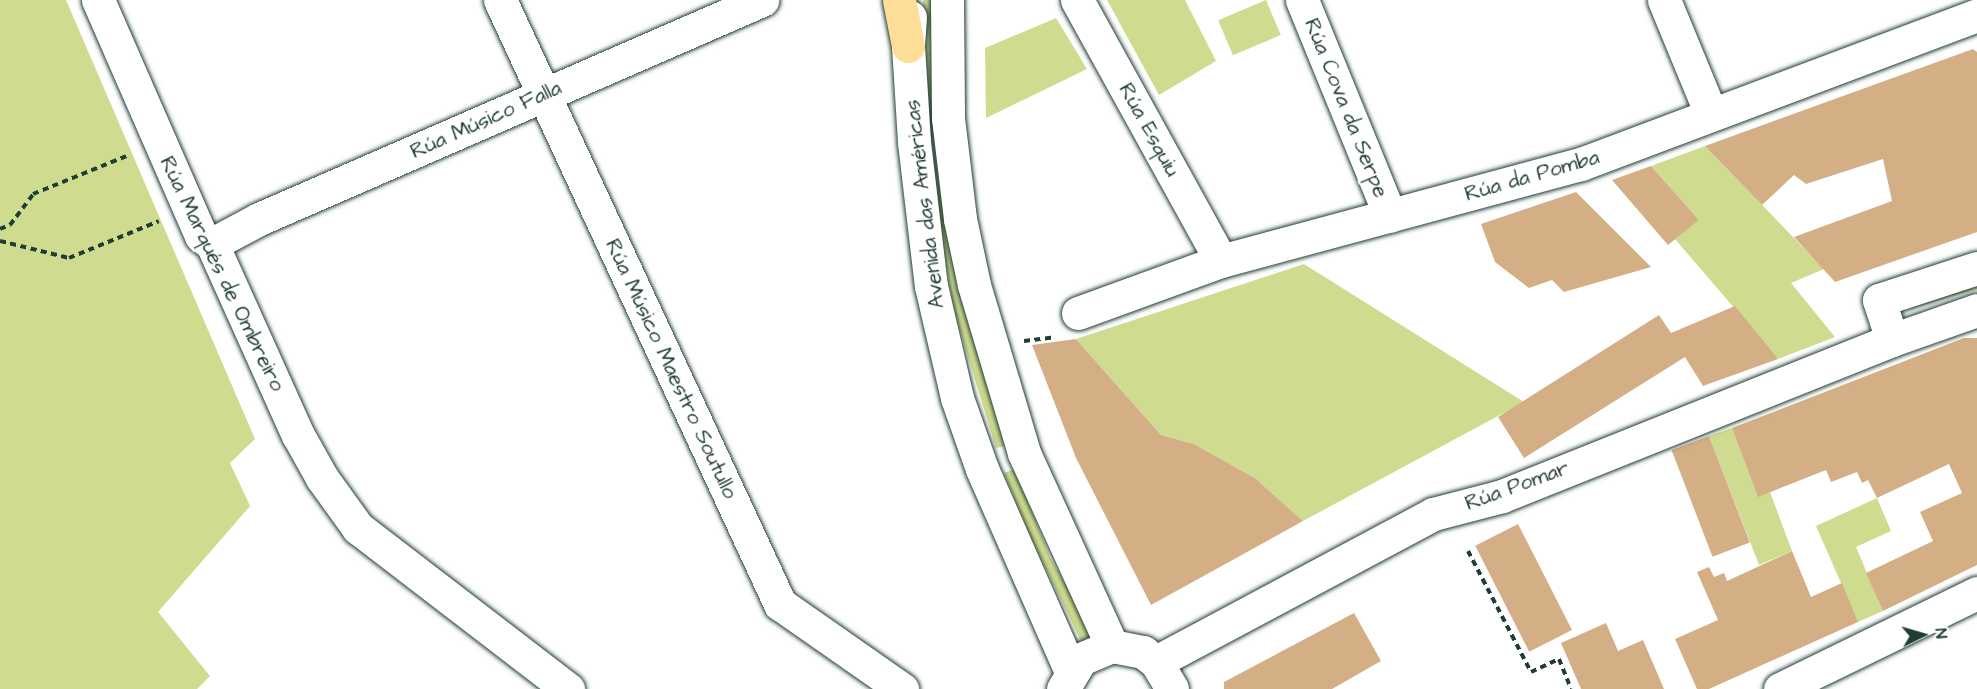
<!DOCTYPE html>
<html>
<head>
<meta charset="utf-8">
<style>
	body { margin:0 }
	#map { position:relative; width:1977px; height:689px; overflow:hidden; background:#fff; font-family:"Architects Daughter",sans-serif }
	div>[style] { position:absolute }
	[style*='--x'] { left:calc(var(--x)*1px); top:calc(var(--y)*1px); width:calc(var(--w)*1px); rotate:calc(var(--a)*1deg) }
	.green>* { inset:0; background:#cfdb8e; transform-origin:0 0 }
	.building>* { inset:0; background:#d4af85; transform-origin:0 0 }
	.path>* { height:4px; margin-top:-2px; transform-origin:0; background:repeating-linear-gradient(90deg,#1f3d34 0 6px,transparent 0 10.5px) }
	.roads { filter:drop-shadow(0 0 2px #1f3d34) drop-shadow(0 0 2px #1f3d34) }
	.minor>* { height:33px; margin:-16.5px; padding:0 16.5px; transform-origin:16.5px; border-radius:16.5px; background:#fff }
	.highway>* { height:33px; margin:-16.5px; padding:0 16.5px; transform-origin:16.5px; border-radius:16.5px; background:#fdde96 }
	span { translate:-50% -50%; white-space:nowrap; text-align:center; line-height:1.15; -webkit-text-stroke:4.5px #fff; paint-order:stroke }
	.street-label { font-size:21px; color:#1f3d34 }
	.north { position:absolute; left:1893px; top:605px; width:60px; height:60px; -webkit-text-stroke:4px #fff; paint-order:stroke; rotate:85deg; font-size:16px; font-weight:700; line-height:24px; text-align:center; color:#1f3d34 }
	.north::after { content:''; display:block; margin:auto; width:21px; height:27px; background:#1f3d34; clip-path:polygon(50% 0,100% 100%,50% 72%,0 100%) }
</style>
</head>
<body>
<div id="map">
	<div class="green">
		<i style="clip-path:polygon(0 0,66px 0,255px 439px,230px 463px,250px 506px,158px 612px,210px 676px,197px 689px,0 689px)"></i>
		<i style="clip-path:polygon(923px 0,932px 0,958px 280px,1005px 446px,996px 448px,954px 311px,942px 240px,927px 98px)"></i>
		<i style="clip-path:polygon(1107px 0,1185px 0,1216px 61px,1159px 95px)"></i>
		<i style="left:1266px;top:0;width:38px;height:52px;rotate:67deg"></i>
		<i style="clip-path:polygon(1056px 18px,1087px 69px,986px 118px,985px 48px)"></i>
		<i style="clip-path:polygon(1705px 146px,1824px 269px,1791px 283px,1835px 337px,1778px 359px,1675px 239px,1699px 220px,1651px 166px)"></i>
		<i style="clip-path:polygon(1304px 264px,1524px 402px,1303px 521px,1255px 478px,1194px 444px,1161px 435px,1076px 339px)"></i>
		<i style="clip-path:polygon(1977px 280px,1977px 289px,1910px 309px,1910px 305px)"></i>
		<i style="clip-path:polygon(1732px 428px,1758px 496px,1770px 492px,1792px 551px,1759px 565px,1709px 436px)"></i>
		<i style="clip-path:polygon(1015px 469px,1050px 557px,1095px 637px,1082px 643px,1032px 540px,1004px 473px)"></i>
		<i style="clip-path:polygon(1877px 498px,1891px 531px,1856px 547px,1883px 611px,1858px 622px,1816px 526px)"></i>
	</div>
	<div class="building">
		<i style="clip-path:polygon(1973px 49px,1977px 52px,1977px 232px,1835px 282px,1794px 237px,1892px 201px,1883px 159px,1806px 184px,1794px 175px,1762px 205px,1705px 146px)"></i>
		<i style="clip-path:polygon(1651px 166px,1699px 220px,1668px 245px,1612px 180px)"></i>
		<i style="clip-path:polygon(1576px 192px,1651px 267px,1564px 292px,1552px 280px,1529px 288px,1495px 262px,1481px 224px)"></i>
		<i style="clip-path:polygon(1735px 306px,1778px 359px,1703px 386px,1685px 357px,1524px 458px,1498px 417px,1659px 315px,1671px 333px)"></i>
		<i style="clip-path:polygon(1964px 338px,1977px 338px,1977px 565px,1883px 611px,1866px 573px,1933px 541px,1920px 512px,1962px 493px,1949px 464px,1877px 498px,1868px 480px,1862px 483px,1857px 472px,1831px 482px,1826px 470px,1758px 497px,1732px 428px)"></i>
		<i style="clip-path:polygon(1076px 339px,1161px 435px,1194px 444px,1255px 478px,1303px 521px,1151px 605px,1076px 458px,1032px 345px)"></i>
		<i style="left:1709px;top:436px;width:114px;height:40px;rotate:69deg"></i>
		<i style="left:1518px;top:524px;width:119px;height:48px;rotate:63deg"></i>
		<i style="clip-path:polygon(1792px 551px,1811px 597px,1842px 583px,1858px 622px,1709px 689px,1697px 689px,1675px 639px,1718px 620px,1697px 572px,1709px 567px,1714px 577px,1724px 573px,1727px 581px)"></i>
		<i style="clip-path:polygon(1354px 613px,1381px 661px,1332px 689px,1224px 689px,1224px 682px)"></i>
		<i style="clip-path:polygon(1606px 623px,1618px 651px,1643px 640px,1664px 689px,1581px 689px,1561px 643px)"></i>
	</div>
	<div class="path">
		<i style="--x:0;--y:229;--w:11;--a:-22"></i>
		<i style="--x:10;--y:225;--w:39;--a:-53"></i>
		<i style="--x:33;--y:194;--w:104;--a:-22.1"></i>
		<i style="--x:0;--y:241;--w:71;--a:13.8"></i>
		<i style="--x:69;--y:258;--w:97;--a:-22.3"></i>
		<i style="--x:1024;--y:341;--w:31;--a:-7"></i>
		<i style="--x:1468;--y:551;--w:136;--a:62.5"></i>
		<i style="--x:1531;--y:672;--w:31;--a:-25"></i>
		<i style="--x:1559;--y:659;--w:32;--a:68"></i>
	</div>
	<div class="roads">
		<div class="minor">
			<i style="--x:98;--y:0;--w:257;--a:66.4"></i>
			<i style="--x:201;--y:236;--w:14;--a:36"></i>
			<i style="--x:212;--y:244;--w:209;--a:65.8"></i>
			<i style="--x:298;--y:435;--w:49;--a:60.8"></i>
			<i style="--x:322;--y:478;--w:62;--a:54.2"></i>
			<i style="--x:358;--y:528;--w:265;--a:37.5"></i>
			<i style="--x:500;--y:0;--w:666;--a:65.13"></i>
			<i style="--x:780;--y:604;--w:149;--a:34.9"></i>
			<i style="--x:947;--y:0;--w:118;--a:89.5"></i>
			<i style="--x:948;--y:118;--w:102;--a:83.2"></i>
			<i style="--x:960;--y:219;--w:67;--a:78"></i>
			<i style="--x:974;--y:285;--w:175;--a:73.4"></i>
			<i style="--x:1024;--y:453;--w:212;--a:65.5"></i>
			<i style="--x:1077;--y:0;--w:298;--a:61.1"></i>
			<i style="--x:1302;--y:0;--w:233;--a:67.8"></i>
			<i style="--x:1664;--y:0;--w:123;--a:67.6"></i>
			<i style="--x:910;--y:17;--w:29;--a:94"></i>
			<i style="--x:908;--y:46;--w:96;--a:86.4"></i>
			<i style="--x:914;--y:142;--w:145;--a:83.3"></i>
			<i style="--x:931;--y:286;--w:115;--a:76.9"></i>
			<i style="--x:957;--y:398;--w:75;--a:70.6"></i>
			<i style="--x:982;--y:469;--w:222;--a:66.3"></i>
			<i style="--x:212;--y:244;--w:53;--a:-28"></i>
			<i style="--x:259;--y:219;--w:549;--a:-23.53"></i>
			<i style="--x:1078;--y:313;--w:152;--a:-20"></i>
			<i style="--x:1221;--y:261;--w:373;--a:-15.1"></i>
			<i style="--x:1581;--y:164;--w:423;--a:-20.6"></i>
			<i style="--x:1892;--y:340;--w:42;--a:-108"></i>
			<i style="--x:1879;--y:300;--w:103;--a:-18.1"></i>
			<i style="--x:1156;--y:662;--w:314;--a:-28.1"></i>
			<i style="--x:1433;--y:514;--w:71;--a:-14.6"></i>
			<i style="--x:1502;--y:496;--w:420;--a:-21.8"></i>
			<i style="--x:1892;--y:340;--w:90;--a:-19.4"></i>
			<i style="--x:1063;--y:689;--w:35;--a:-59"></i>
			<i style="--x:1081;--y:659;--w:34;--a:-23"></i>
			<i style="--x:1112;--y:646;--w:32;--a:11"></i>
			<i style="--x:1143;--y:652;--w:16;--a:38"></i>
			<i style="--x:1156;--y:662;--w:31;--a:59"></i>
			<i style="--x:1780;--y:689;--w:219;--a:-26"></i>
		</div>
		<div class="highway">
			<i style="--x:899;--y:0;--w:47;--a:78.9"></i>
		</div>
	</div>
	<div class="street-label">
		<span style="left:1346px;top:108px;rotate:68deg">Rúa Cova da Serpe</span>
		<span style="left:486px;top:120px;rotate:-24deg">Rúa Músico Falla</span>
		<span style="left:1149px;top:130px;rotate:61deg">Rúa Esquiu</span>
		<span style="left:1532px;top:176px;rotate:-16deg">Rúa da Pomba</span>
		<span style="left:925px;top:204px;rotate:-97deg">Avenida das Américas</span>
		<span style="left:222px;top:274px;rotate:64deg">Rúa Marqués de Ombreiro</span>
		<span style="left:671px;top:369px;rotate:65deg">Rúa Músico Maestro Soutullo</span>
		<span style="left:1517px;top:486px;rotate:-20deg">Rúa Pomar</span>
	</div>
	<div class="north">N</div>
</div>
</body>
</html>
